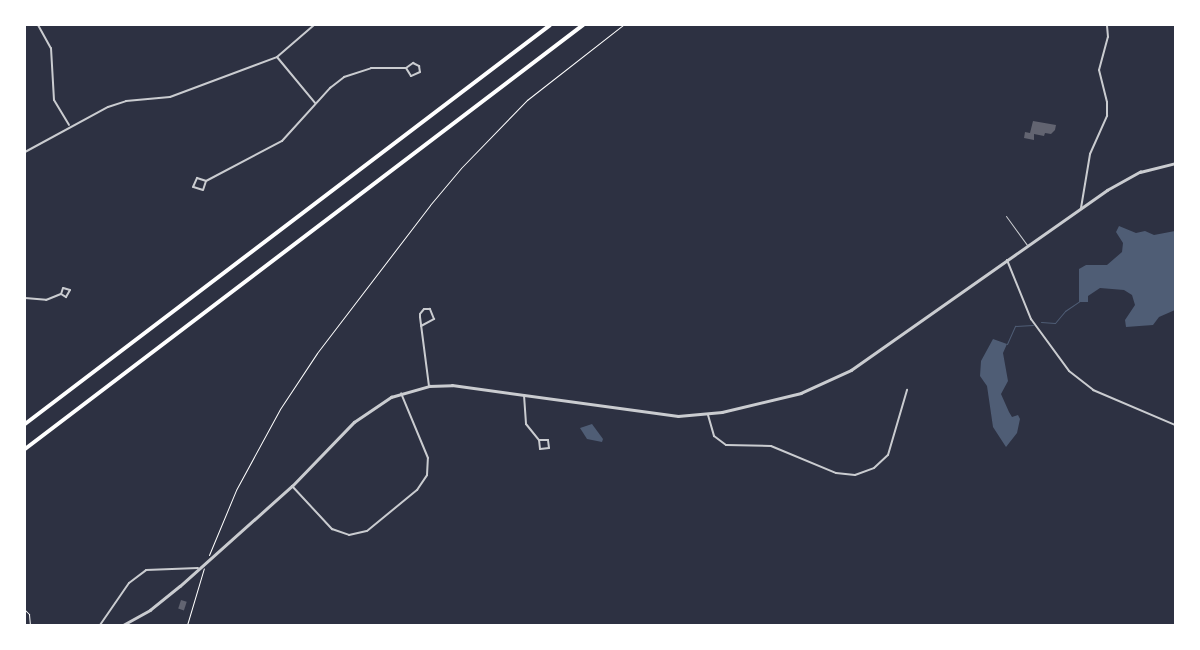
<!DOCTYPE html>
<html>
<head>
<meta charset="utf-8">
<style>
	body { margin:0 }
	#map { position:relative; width:1200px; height:650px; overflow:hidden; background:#2d3142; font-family:"PT Sans Narrow",sans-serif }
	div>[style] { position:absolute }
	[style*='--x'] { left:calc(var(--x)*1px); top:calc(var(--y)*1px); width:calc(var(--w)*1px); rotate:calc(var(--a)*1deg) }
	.water>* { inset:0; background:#4f5d75 }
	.stream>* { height:1px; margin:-0.5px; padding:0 0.5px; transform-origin:0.5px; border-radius:0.5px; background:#4f5d75 }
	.building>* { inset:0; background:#626471; transform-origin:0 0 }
	.path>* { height:1px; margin:-0.5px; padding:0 0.5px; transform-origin:0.5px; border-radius:0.5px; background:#fff }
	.service>* { height:1px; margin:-0.5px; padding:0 0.5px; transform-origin:0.5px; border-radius:0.5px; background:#caccd0 }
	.minor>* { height:2px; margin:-1px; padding:0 1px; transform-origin:1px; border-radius:1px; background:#caccd0 }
	.tertiary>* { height:2.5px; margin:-1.25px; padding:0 1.25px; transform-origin:1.25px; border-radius:1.25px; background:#caccd0 }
	.motorway>* { height:4px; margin:-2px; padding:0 2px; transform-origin:2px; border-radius:2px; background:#fff }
	span { translate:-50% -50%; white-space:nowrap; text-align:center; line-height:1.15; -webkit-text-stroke:5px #fff; paint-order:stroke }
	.frame { position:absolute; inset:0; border:26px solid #fff; pointer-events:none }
</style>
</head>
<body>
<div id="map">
	<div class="water">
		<i style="clip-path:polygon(1119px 226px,1136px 233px,1145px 231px,1154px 235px,1175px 231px,1175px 310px,1159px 317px,1153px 325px,1126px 327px,1125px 320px,1135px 305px,1132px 295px,1124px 290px,1100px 288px,1088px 296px,1088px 302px,1079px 302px,1079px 269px,1086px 265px,1107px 265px,1122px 252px,1123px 243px,1116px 232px)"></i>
		<i style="clip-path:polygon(993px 339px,1007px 344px,1003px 353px,1008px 381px,1001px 394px,1009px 412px,1012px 417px,1018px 415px,1020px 419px,1017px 433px,1006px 447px,993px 427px,987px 386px,980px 376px,981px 361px)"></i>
		<i style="clip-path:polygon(592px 424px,603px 439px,602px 442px,587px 439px,580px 428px)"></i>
	</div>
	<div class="stream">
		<i style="--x:1041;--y:322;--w:14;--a:4"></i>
		<i style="--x:1055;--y:323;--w:16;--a:-50"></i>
		<i style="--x:1065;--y:311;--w:18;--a:-34"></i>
		<i style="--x:1007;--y:344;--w:20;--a:-66"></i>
		<i style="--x:1015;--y:326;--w:18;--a:-3"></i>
	</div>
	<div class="building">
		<i style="clip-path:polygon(1033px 121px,1056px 125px,1055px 130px,1051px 134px,1045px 133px,1044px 136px,1034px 134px,1034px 140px,1024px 138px,1025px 132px,1030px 133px)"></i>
		<i style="left:181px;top:600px;width:6px;height:9px;rotate:18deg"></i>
	</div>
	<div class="path">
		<i style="--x:209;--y:555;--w:70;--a:-67.4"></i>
		<i style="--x:236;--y:490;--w:92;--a:-61.5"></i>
		<i style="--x:280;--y:409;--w:67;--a:-56.5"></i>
		<i style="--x:317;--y:353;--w:186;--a:-52.6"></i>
		<i style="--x:430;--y:205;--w:48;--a:-50"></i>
		<i style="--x:461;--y:168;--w:95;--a:-45.9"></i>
		<i style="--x:527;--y:100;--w:122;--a:-38"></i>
		<i style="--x:25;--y:610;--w:6;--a:45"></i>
		<i style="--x:29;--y:614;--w:11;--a:85"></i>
		<i style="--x:187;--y:625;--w:59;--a:-73.4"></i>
	</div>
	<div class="service">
		<i style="--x:1006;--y:216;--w:36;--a:54"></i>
	</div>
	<div class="minor">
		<i style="--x:38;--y:25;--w:26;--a:61"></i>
		<i style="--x:51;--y:48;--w:52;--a:86.7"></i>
		<i style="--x:54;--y:100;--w:29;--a:59"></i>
		<i style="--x:277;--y:57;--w:60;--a:50.4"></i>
		<i style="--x:25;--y:152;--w:94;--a:-28.5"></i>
		<i style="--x:108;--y:107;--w:19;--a:-18"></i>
		<i style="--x:126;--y:101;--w:44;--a:-5.2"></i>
		<i style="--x:170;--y:97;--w:114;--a:-20.5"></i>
		<i style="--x:277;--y:57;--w:49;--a:-40.9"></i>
		<i style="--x:206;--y:181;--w:9;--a:108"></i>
		<i style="--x:203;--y:190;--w:10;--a:-163"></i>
		<i style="--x:193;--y:187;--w:10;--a:-66"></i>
		<i style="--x:197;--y:178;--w:9;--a:18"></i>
		<i style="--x:206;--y:181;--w:86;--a:-27.8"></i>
		<i style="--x:282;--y:141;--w:72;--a:-47.8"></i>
		<i style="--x:330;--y:88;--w:18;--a:-38"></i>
		<i style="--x:344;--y:77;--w:28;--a:-18"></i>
		<i style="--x:371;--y:68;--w:35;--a:0"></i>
		<i style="--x:406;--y:68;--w:9;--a:-36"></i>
		<i style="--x:413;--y:63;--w:7;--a:27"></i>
		<i style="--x:419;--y:66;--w:6;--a:81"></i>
		<i style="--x:420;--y:72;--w:10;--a:156"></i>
		<i style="--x:411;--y:76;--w:9;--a:-122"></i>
		<i style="--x:1081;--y:208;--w:55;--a:-80.5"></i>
		<i style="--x:1090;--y:154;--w:42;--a:-65.9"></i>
		<i style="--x:1107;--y:116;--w:14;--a:-90"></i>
		<i style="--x:1107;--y:102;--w:33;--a:-104"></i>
		<i style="--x:1099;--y:70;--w:34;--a:-75"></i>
		<i style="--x:1108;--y:37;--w:12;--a:-95"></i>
		<i style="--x:1007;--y:260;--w:64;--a:67.9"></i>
		<i style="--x:1031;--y:319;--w:64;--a:53.8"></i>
		<i style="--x:1069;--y:371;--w:31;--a:38"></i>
		<i style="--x:1093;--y:390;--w:89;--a:23.1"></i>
		<i style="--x:25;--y:298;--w:21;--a:5"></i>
		<i style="--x:46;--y:300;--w:16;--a:-22"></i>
		<i style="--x:61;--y:294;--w:6;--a:31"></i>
		<i style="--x:66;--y:297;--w:8;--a:-60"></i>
		<i style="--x:70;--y:290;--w:7;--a:-164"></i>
		<i style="--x:63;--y:288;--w:6;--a:108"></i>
		<i style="--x:421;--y:326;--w:15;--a:-28"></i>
		<i style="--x:434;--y:319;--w:11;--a:-112"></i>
		<i style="--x:430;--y:309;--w:6;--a:180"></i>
		<i style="--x:424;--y:309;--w:6;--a:129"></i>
		<i style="--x:420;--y:314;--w:3;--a:90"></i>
		<i style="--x:420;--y:317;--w:70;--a:82.6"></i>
		<i style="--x:524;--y:395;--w:29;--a:86"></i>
		<i style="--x:526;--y:424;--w:21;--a:51"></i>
		<i style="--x:539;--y:440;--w:9;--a:0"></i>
		<i style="--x:548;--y:440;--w:8;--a:83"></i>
		<i style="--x:549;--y:448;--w:9;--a:174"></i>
		<i style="--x:540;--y:449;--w:9;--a:-96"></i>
		<i style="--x:708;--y:415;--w:22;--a:74"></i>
		<i style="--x:714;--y:436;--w:15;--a:37"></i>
		<i style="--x:726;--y:445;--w:45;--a:1.3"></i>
		<i style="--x:771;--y:446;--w:70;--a:22.6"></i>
		<i style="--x:836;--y:473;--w:19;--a:6"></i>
		<i style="--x:855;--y:475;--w:20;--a:-20"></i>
		<i style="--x:874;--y:468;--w:19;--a:-43"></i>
		<i style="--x:888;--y:455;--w:68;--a:-73.7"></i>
		<i style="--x:292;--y:486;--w:59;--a:47.1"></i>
		<i style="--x:332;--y:529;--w:18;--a:19"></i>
		<i style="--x:349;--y:535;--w:18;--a:-13"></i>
		<i style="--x:367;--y:531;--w:65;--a:-39.4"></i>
		<i style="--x:417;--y:490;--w:18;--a:-56"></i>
		<i style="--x:427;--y:475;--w:17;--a:-87"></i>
		<i style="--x:428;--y:458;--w:70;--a:-112.6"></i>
		<i style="--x:100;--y:625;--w:51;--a:-55.4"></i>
		<i style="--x:129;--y:583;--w:21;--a:-37"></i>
		<i style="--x:146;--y:570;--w:52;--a:-2.2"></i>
	</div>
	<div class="tertiary">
		<i style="--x:123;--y:625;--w:31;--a:-29"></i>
		<i style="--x:150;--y:610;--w:38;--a:-39"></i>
		<i style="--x:180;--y:586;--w:150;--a:-41.8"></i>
		<i style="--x:292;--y:486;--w:89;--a:-45.9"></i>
		<i style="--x:354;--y:422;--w:45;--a:-34"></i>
		<i style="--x:391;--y:397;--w:40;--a:-16"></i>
		<i style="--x:429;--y:386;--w:23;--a:-2"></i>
		<i style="--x:452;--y:385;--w:228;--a:7.8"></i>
		<i style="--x:678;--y:416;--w:44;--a:-5.2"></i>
		<i style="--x:722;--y:412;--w:81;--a:-13.5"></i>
		<i style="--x:801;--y:393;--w:55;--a:-24.7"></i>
		<i style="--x:851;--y:370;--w:313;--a:-35.1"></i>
		<i style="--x:1107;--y:190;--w:38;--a:-29"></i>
		<i style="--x:1140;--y:172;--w:36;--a:-14"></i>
	</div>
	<div class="motorway">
		<i style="--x:25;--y:424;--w:659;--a:-37.23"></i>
		<i style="--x:25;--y:449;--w:701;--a:-37.23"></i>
	</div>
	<div class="frame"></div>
</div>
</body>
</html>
